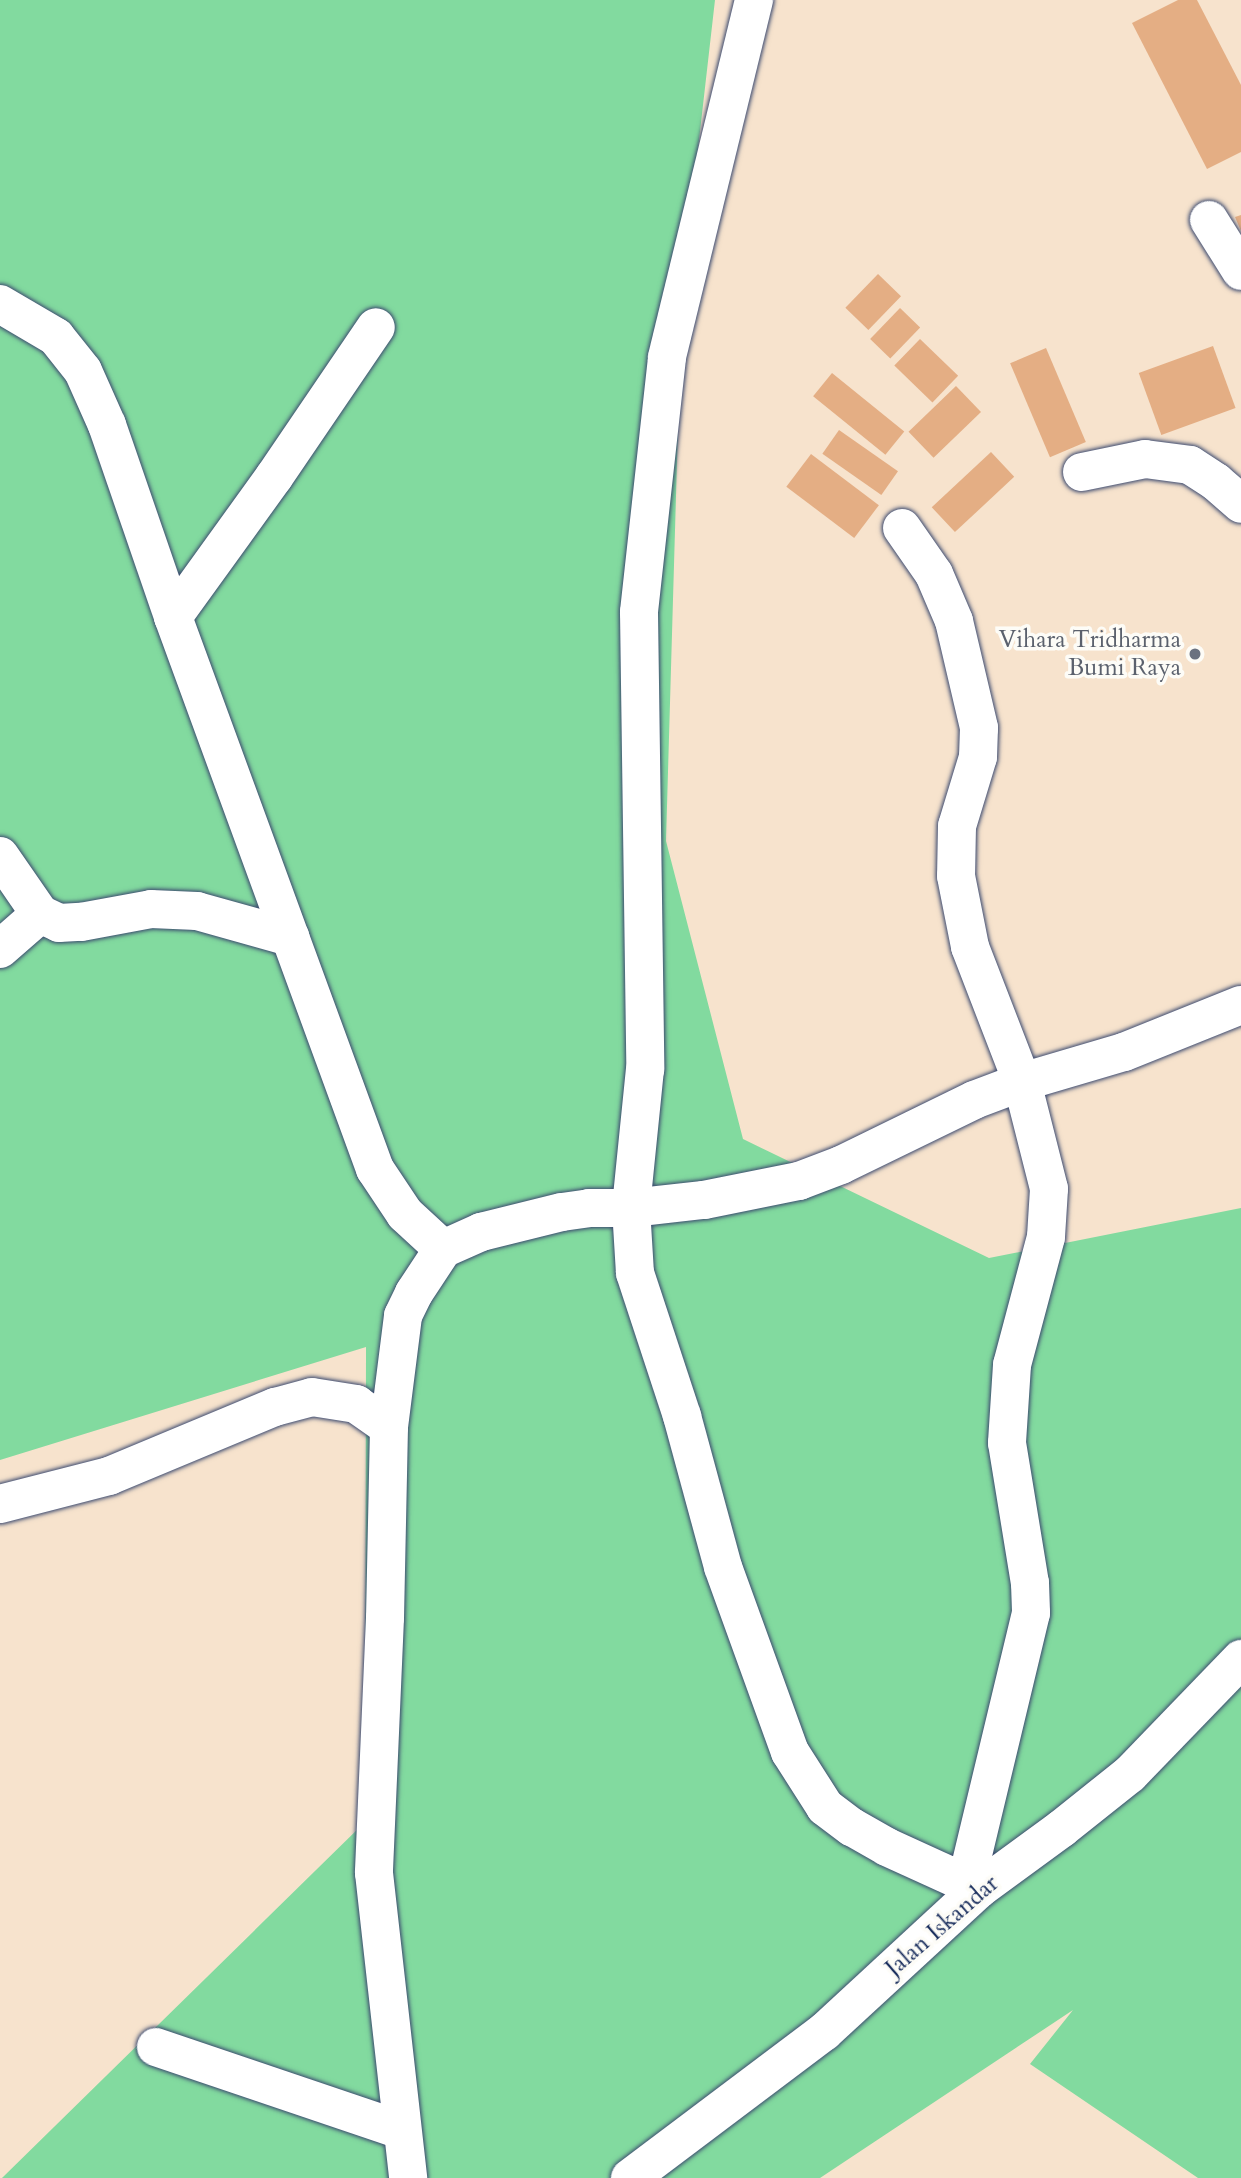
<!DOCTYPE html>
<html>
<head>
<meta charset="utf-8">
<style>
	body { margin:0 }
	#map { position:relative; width:1241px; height:2178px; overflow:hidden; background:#f7e3cd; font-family:Cardo,serif }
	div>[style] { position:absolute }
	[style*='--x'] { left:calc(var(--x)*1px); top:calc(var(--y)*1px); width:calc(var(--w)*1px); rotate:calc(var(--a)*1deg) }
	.green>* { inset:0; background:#82da9f }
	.building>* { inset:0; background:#e4ae84; transform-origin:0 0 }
	.roads { filter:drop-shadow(0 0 2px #3c4a6f) drop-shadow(0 0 2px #3c4a6f) }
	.minor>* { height:38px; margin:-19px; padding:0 19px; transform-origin:19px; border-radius:19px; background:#fff }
	.dots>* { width:19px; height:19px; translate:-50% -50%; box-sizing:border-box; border:4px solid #fdfcf7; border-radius:50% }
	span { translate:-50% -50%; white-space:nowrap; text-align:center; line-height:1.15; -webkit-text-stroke:7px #fdfcf7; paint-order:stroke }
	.worship-label { font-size:24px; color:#5b616d }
	.right { translate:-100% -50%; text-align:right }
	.street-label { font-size:24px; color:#1b2f5e }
</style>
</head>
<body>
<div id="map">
	<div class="green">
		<i style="clip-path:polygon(0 0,715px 0,682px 289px,666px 841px,743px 1139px,989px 1258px,1241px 1208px,1241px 2178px,1198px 2178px,1030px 2064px,1073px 2010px,820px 2178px,2px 2178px,365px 1822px,366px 1347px,0 1460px)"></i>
	</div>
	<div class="building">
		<i style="clip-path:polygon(1178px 0,1197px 0,1241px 85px,1241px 152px,1207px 169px,1132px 23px)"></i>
		<i style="clip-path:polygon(1241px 215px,1241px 231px,1235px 217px)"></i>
		<i style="left:878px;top:274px;width:32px;height:47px;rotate:44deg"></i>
		<i style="left:900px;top:308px;width:28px;height:43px;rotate:44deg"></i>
		<i style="left:920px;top:339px;width:53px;height:37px;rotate:44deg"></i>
		<i style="left:1213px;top:346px;width:66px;height:79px;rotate:70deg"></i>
		<i style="left:1046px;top:348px;width:102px;height:39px;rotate:67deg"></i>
		<i style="left:832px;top:373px;width:93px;height:30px;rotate:39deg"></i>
		<i style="left:956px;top:386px;width:36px;height:66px;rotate:46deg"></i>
		<i style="left:839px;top:430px;width:72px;height:29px;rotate:35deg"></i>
		<i style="left:991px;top:452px;width:34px;height:81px;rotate:47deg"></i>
		<i style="left:811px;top:454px;width:85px;height:41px;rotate:37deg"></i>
	</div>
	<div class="roads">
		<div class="minor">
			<i style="--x:754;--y:0;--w:368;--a:103.7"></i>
			<i style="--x:667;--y:358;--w:256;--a:96.3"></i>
			<i style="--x:639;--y:612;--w:457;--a:89.2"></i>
			<i style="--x:645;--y:1069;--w:140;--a:95.8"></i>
			<i style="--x:631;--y:1208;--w:73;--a:-6.3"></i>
			<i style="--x:704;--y:1200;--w:97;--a:-11.3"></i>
			<i style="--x:799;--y:1181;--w:45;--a:-20.9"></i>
			<i style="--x:841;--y:1165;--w:148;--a:-26"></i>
			<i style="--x:974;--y:1100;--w:51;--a:-20.6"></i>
			<i style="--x:1022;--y:1082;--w:106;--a:-16.4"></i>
			<i style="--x:1124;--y:1052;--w:126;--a:-21.9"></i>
			<i style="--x:1209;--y:220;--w:60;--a:57.9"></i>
			<i style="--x:0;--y:304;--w:65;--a:30.5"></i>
			<i style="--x:56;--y:337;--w:43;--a:51.5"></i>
			<i style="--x:83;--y:371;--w:59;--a:66"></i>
			<i style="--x:107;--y:425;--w:203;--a:71"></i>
			<i style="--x:173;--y:617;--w:588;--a:69.9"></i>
			<i style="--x:375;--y:1169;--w:54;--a:56.3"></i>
			<i style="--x:405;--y:1214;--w:52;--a:42.6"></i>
			<i style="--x:443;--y:1249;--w:53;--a:123.4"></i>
			<i style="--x:414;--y:1293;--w:25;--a:116"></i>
			<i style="--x:403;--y:1316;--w:112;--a:97.2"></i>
			<i style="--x:389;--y:1427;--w:191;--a:91.2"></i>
			<i style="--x:385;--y:1618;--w:255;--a:92.5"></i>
			<i style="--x:374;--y:1873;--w:307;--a:83.6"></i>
			<i style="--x:1082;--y:472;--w:64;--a:-11.7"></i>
			<i style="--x:1145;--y:459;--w:45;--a:7.6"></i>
			<i style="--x:1190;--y:465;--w:31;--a:33"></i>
			<i style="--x:1216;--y:482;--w:33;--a:41"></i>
			<i style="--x:902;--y:528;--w:56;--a:55.2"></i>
			<i style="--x:934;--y:574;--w:51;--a:66.9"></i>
			<i style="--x:954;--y:621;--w:110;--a:76.8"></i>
			<i style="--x:979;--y:728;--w:29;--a:92"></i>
			<i style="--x:978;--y:757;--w:72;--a:106.9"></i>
			<i style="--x:957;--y:826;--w:50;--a:91.1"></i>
			<i style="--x:956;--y:876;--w:72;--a:78.8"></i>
			<i style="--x:970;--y:947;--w:145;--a:68.9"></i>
			<i style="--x:1022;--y:1082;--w:110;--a:75.8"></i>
			<i style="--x:1049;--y:1189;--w:48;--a:93.6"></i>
			<i style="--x:1046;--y:1237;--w:132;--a:104.9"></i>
			<i style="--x:1012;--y:1365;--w:78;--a:93.7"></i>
			<i style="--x:1007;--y:1443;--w:142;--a:80.7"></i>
			<i style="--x:1030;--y:1583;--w:30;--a:88"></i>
			<i style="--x:1031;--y:1613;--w:279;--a:103.5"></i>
			<i style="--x:173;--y:617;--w:173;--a:-54.2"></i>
			<i style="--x:274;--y:477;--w:181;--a:-55.8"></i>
			<i style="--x:0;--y:856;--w:70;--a:55.4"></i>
			<i style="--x:40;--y:914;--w:21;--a:25"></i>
			<i style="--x:59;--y:923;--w:22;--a:-3"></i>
			<i style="--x:81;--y:922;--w:71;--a:-10.5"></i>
			<i style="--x:151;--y:909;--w:46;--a:2.5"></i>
			<i style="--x:197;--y:911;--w:97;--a:15.6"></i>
			<i style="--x:0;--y:949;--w:53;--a:-41.2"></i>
			<i style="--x:443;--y:1249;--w:42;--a:-24.1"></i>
			<i style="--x:481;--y:1232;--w:83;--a:-13.9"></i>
			<i style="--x:562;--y:1212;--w:27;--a:-8"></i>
			<i style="--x:589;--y:1208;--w:42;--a:0"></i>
			<i style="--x:631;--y:1208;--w:65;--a:86.5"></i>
			<i style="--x:635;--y:1273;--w:151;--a:71.8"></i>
			<i style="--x:682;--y:1416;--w:156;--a:74.8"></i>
			<i style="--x:723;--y:1567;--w:197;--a:70.1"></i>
			<i style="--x:790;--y:1752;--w:65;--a:57.5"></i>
			<i style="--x:825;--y:1807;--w:34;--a:37"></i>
			<i style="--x:852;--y:1827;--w:40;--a:29.7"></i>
			<i style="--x:887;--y:1847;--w:101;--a:24.5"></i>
			<i style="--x:0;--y:1504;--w:113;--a:-14.4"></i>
			<i style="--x:109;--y:1476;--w:180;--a:-22.6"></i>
			<i style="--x:275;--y:1407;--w:38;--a:-15"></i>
			<i style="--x:312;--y:1397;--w:45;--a:9"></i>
			<i style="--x:356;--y:1404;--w:40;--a:34.9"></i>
			<i style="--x:156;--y:2047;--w:259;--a:18.7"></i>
			<i style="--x:630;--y:2178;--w:243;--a:-37"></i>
			<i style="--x:824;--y:2032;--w:211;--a:-42.7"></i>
			<i style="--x:979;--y:1889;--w:102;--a:-36.2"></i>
			<i style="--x:1061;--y:1829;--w:88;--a:-38.6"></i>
			<i style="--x:1130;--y:1774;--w:160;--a:-46"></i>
		</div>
	</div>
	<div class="dots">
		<i style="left:1195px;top:654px;background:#6b7280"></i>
	</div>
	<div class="worship-label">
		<span class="right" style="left:1181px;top:654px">Vihara Tridharma<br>Bumi Raya</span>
	</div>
	<div class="street-label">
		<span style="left:942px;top:1926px;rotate:-41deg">Jalan Iskandar</span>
	</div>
</div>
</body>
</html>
